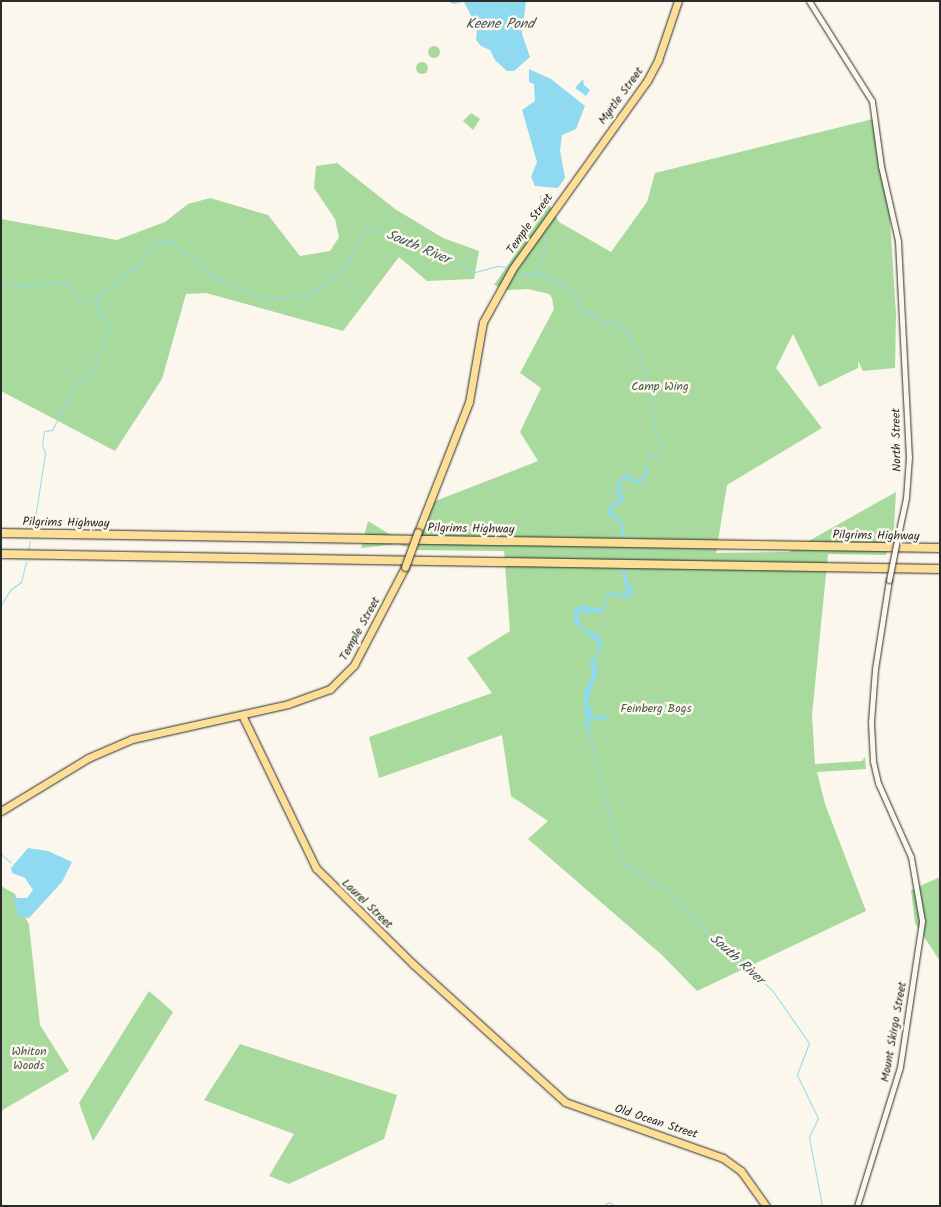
<!DOCTYPE html>
<html>
<head>
<meta charset="utf-8">
<style>
	body { margin:0 }
	#map { position:relative; width:941px; height:1207px; overflow:hidden; background:#fbf7ec; font-family:Kalam,sans-serif }
	div>[style] { position:absolute }
	[style*='--x'] { left:calc(var(--x)*1px); top:calc(var(--y)*1px); width:calc(var(--w)*1px); rotate:calc(var(--a)*1deg) }
	.green>* { inset:0; background:#a7da9c }
	.round { border-radius:50% }
	.water>* { inset:0; background:#90daf1 }
	.stream>* { height:1px; margin:-0.5px; padding:0 0.5px; transform-origin:0.5px; border-radius:0.5px; background:#90daf1 }
	.roads { filter:drop-shadow(0 0 1px #2b2b2b) drop-shadow(0 0 1px #2b2b2b) }
	.minor>* { height:5px; margin:-2.5px; padding:0 2.5px; transform-origin:2.5px; border-radius:2.5px; background:#fbf7ec }
	.major>* { height:7px; margin:-3.5px; padding:0 3.5px; transform-origin:3.5px; border-radius:3.5px; background:#fcde96 }
	.highway>* { height:8px; margin:-4px; padding:0 4px; transform-origin:4px; border-radius:4px; background:#fcde96 }
	.bridges { filter:drop-shadow(0 0 1px #2b2b2b) drop-shadow(0 0 1px #2b2b2b) }
	.minor-bridge>* { height:5px; margin:-2.5px; padding:0 2.5px; transform-origin:2.5px; border-radius:2.5px; background:#fbf7ec }
	.major-bridge>* { height:7px; margin:-3.5px; padding:0 3.5px; transform-origin:3.5px; border-radius:3.5px; background:#fcde96 }
	span { translate:-50% -50%; white-space:nowrap; text-align:center; line-height:1.15; -webkit-text-stroke:5px #fbf7ec; paint-order:stroke }
	.street-label { font-size:12px; color:#2b2b2b }
	.park-label { font-size:12px; color:#4a5747 }
	.water-label { font-size:14px; color:#44575c; font-style:italic }
	.frame { position:absolute; inset:0; border:2px solid #2b2b2b; pointer-events:none }
</style>
</head>
<body>
<div id="map">
	<div class="green">
		<i class="round" style="left:428px;top:46px;width:12px;height:12px"></i>
		<i class="round" style="left:416px;top:62px;width:12px;height:12px"></i>
		<i style="clip-path:polygon(471px 113px,480px 119px,473px 130px,463px 121px)"></i>
		<i style="clip-path:polygon(877px 118px,888px 187px,896px 315px,895px 368px,863px 371px,858px 361px,858px 368px,819px 387px,793px 334px,776px 368px,822px 428px,727px 485px,716px 553px,789px 552px,896px 492px,894px 527px,886px 555px,828px 554px,812px 715px,815px 764px,862px 761px,865px 757px,866px 769px,817px 772px,825px 804px,866px 911px,697px 991px,662px 955px,528px 839px,548px 821px,511px 796px,502px 735px,379px 778px,369px 737px,492px 693px,467px 658px,510px 631px,504px 551px,418px 550px,398px 544px,361px 548px,368px 521px,412px 548px,425px 505px,538px 461px,520px 432px,541px 388px,520px 373px,554px 309px,552px 298px,549px 294px,528px 289px,507px 290px,494px 285px,549px 205px,559px 222px,611px 252px,647px 202px,655px 173px)"></i>
		<i style="clip-path:polygon(337px 163px,395px 209px,443px 238px,479px 251px,474px 279px,427px 281px,399px 257px,343px 331px,206px 293px,186px 294px,162px 379px,115px 451px,1px 391px,1px 219px,117px 240px,165px 222px,188px 204px,210px 198px,268px 215px,300px 256px,330px 251px,339px 237px,335px 219px,314px 188px,316px 166px)"></i>
		<i style="clip-path:polygon(940px 877px,940px 961px,915px 923px,911px 890px)"></i>
		<i style="clip-path:polygon(1px 886px,15px 894px,29px 925px,40px 1025px,69px 1071px,1px 1111px)"></i>
		<i style="clip-path:polygon(149px 991px,173px 1012px,93px 1141px,79px 1103px)"></i>
		<i style="clip-path:polygon(240px 1044px,397px 1095px,384px 1139px,289px 1184px,269px 1176px,294px 1134px,204px 1100px)"></i>
	</div>
	<div class="water">
		<i style="clip-path:polygon(448px 1px,526px 1px,522px 34px,530px 57px,514px 71px,507px 71px,495px 60px,490px 50px,481px 46px,476px 40px,477px 28px,464px 2px,453px 4px)"></i>
		<i style="clip-path:polygon(529px 69px,551px 79px,585px 106px,576px 129px,562px 135px,560px 150px,565px 178px,558px 188px,535px 186px,531px 177px,537px 162px,522px 110px,535px 101px,534px 84px,529px 82px)"></i>
		<i style="clip-path:polygon(583px 79px,584px 85px,590px 90px,586px 96px,575px 88px)"></i>
		<i style="clip-path:polygon(647px 465px,649px 473px,642px 482px,634px 483px,627px 478px,622px 481px,620px 488px,624px 501px,610px 510px,623px 522px,625px 539px,622px 539px,621px 523px,608px 514px,609px 505px,619px 502px,616px 488px,621px 478px,627px 474px,635px 480px,643px 478px)"></i>
		<i style="clip-path:polygon(622px 571px,625px 571px,632px 592px,629px 598px,607px 595px,604px 612px,578px 613px,581px 627px,597px 634px,603px 644px,595px 662px,597px 674px,588px 700px,593px 717px,609px 715px,603px 721px,588px 718px,590px 737px,585px 726px,584px 691px,592px 677px,590px 661px,597px 654px,598px 643px,574px 623px,574px 611px,582px 605px,602px 609px,607px 592px,627px 595px)"></i>
		<i style="clip-path:polygon(28px 848px,48px 851px,72px 862px,62px 882px,29px 918px,18px 916px,13px 898px,27px 898px,33px 890px,25px 878px,12px 873px,11px 868px)"></i>
	</div>
	<div class="stream">
		<i style="--x:540;--y:195;--w:26;--a:88"></i>
		<i style="--x:515;--y:271;--w:30;--a:9"></i>
		<i style="--x:545;--y:276;--w:32;--a:30"></i>
		<i style="--x:573;--y:292;--w:17;--a:66"></i>
		<i style="--x:580;--y:308;--w:26;--a:32"></i>
		<i style="--x:602;--y:322;--w:13;--a:0"></i>
		<i style="--x:615;--y:322;--w:16;--a:40"></i>
		<i style="--x:627;--y:332;--w:27;--a:62"></i>
		<i style="--x:640;--y:356;--w:34;--a:75"></i>
		<i style="--x:649;--y:389;--w:49;--a:81.7"></i>
		<i style="--x:656;--y:437;--w:11;--a:52"></i>
		<i style="--x:663;--y:446;--w:10;--a:101"></i>
		<i style="--x:661;--y:456;--w:13;--a:-176"></i>
		<i style="--x:648;--y:455;--w:10;--a:96"></i>
		<i style="--x:535;--y:274;--w:30;--a:-70"></i>
		<i style="--x:545;--y:246;--w:16;--a:-94"></i>
		<i style="--x:1;--y:281;--w:27;--a:13"></i>
		<i style="--x:27;--y:287;--w:22;--a:-13"></i>
		<i style="--x:48;--y:282;--w:20;--a:6"></i>
		<i style="--x:68;--y:284;--w:21;--a:55"></i>
		<i style="--x:80;--y:301;--w:17;--a:-13"></i>
		<i style="--x:97;--y:297;--w:56;--a:-37.7"></i>
		<i style="--x:141;--y:263;--w:27;--a:-59"></i>
		<i style="--x:155;--y:240;--w:15;--a:0"></i>
		<i style="--x:170;--y:240;--w:59;--a:40.2"></i>
		<i style="--x:215;--y:278;--w:54;--a:22.8"></i>
		<i style="--x:265;--y:299;--w:43;--a:-4"></i>
		<i style="--x:308;--y:296;--w:43;--a:-37.4"></i>
		<i style="--x:342;--y:270;--w:50;--a:-59.8"></i>
		<i style="--x:367;--y:227;--w:40;--a:18"></i>
		<i style="--x:405;--y:239;--w:77;--a:25.2"></i>
		<i style="--x:475;--y:272;--w:24;--a:-15"></i>
		<i style="--x:498;--y:266;--w:12;--a:5"></i>
		<i style="--x:34;--y:525;--w:73;--a:-81.3"></i>
		<i style="--x:45;--y:453;--w:9;--a:-111"></i>
		<i style="--x:42;--y:445;--w:14;--a:-82"></i>
		<i style="--x:44;--y:431;--w:8;--a:-7"></i>
		<i style="--x:52;--y:430;--w:53;--a:-62.9"></i>
		<i style="--x:76;--y:383;--w:17;--a:-28"></i>
		<i style="--x:91;--y:375;--w:53;--a:-69.2"></i>
		<i style="--x:110;--y:325;--w:20;--a:-135"></i>
		<i style="--x:96;--y:311;--w:13;--a:-86"></i>
		<i style="--x:28;--y:550;--w:9;--a:-77"></i>
		<i style="--x:629;--y:584;--w:8;--a:60"></i>
		<i style="--x:633;--y:591;--w:5;--a:127"></i>
		<i style="--x:606;--y:593;--w:6;--a:0"></i>
		<i style="--x:1;--y:605;--w:17;--a:-59"></i>
		<i style="--x:10;--y:590;--w:14;--a:-36"></i>
		<i style="--x:21;--y:582;--w:21;--a:-76"></i>
		<i style="--x:597;--y:634;--w:7;--a:56"></i>
		<i style="--x:595;--y:663;--w:9;--a:84"></i>
		<i style="--x:592;--y:683;--w:8;--a:-60"></i>
		<i style="--x:589;--y:718;--w:11;--a:90"></i>
		<i style="--x:589;--y:732;--w:128;--a:76"></i>
		<i style="--x:620;--y:856;--w:14;--a:54"></i>
		<i style="--x:628;--y:867;--w:50;--a:30.2"></i>
		<i style="--x:671;--y:892;--w:38;--a:50"></i>
		<i style="--x:695;--y:921;--w:103;--a:41.9"></i>
		<i style="--x:772;--y:990;--w:65;--a:55.1"></i>
		<i style="--x:809;--y:1043;--w:34;--a:111"></i>
		<i style="--x:797;--y:1075;--w:48;--a:64"></i>
		<i style="--x:818;--y:1118;--w:21;--a:115"></i>
		<i style="--x:809;--y:1137;--w:70;--a:79.3"></i>
		<i style="--x:1;--y:854;--w:13;--a:42"></i>
		<i style="--x:603;--y:1206;--w:7;--a:-34"></i>
		<i style="--x:609;--y:1202;--w:7;--a:34"></i>
	</div>
	<div class="roads">
		<div class="minor">
			<i style="--x:809;--y:1;--w:118;--a:57.8"></i>
			<i style="--x:872;--y:101;--w:66;--a:82.1"></i>
			<i style="--x:881;--y:166;--w:77;--a:77.2"></i>
			<i style="--x:898;--y:241;--w:216;--a:87.1"></i>
			<i style="--x:909;--y:457;--w:41;--a:94.2"></i>
			<i style="--x:906;--y:498;--w:43;--a:102.1"></i>
			<i style="--x:857;--y:1206;--w:145;--a:-72.8"></i>
			<i style="--x:900;--y:1067;--w:148;--a:-81.4"></i>
			<i style="--x:922;--y:921;--w:65;--a:-99.8"></i>
			<i style="--x:911;--y:857;--w:81;--a:-114"></i>
			<i style="--x:878;--y:783;--w:23;--a:-103"></i>
			<i style="--x:873;--y:761;--w:39;--a:-93"></i>
			<i style="--x:871;--y:722;--w:53;--a:-85.7"></i>
			<i style="--x:875;--y:669;--w:90;--a:-81.1"></i>
		</div>
		<div class="major">
			<i style="--x:513;--y:268;--w:230;--a:-54.4"></i>
			<i style="--x:647;--y:81;--w:24;--a:-62"></i>
			<i style="--x:658;--y:60;--w:62;--a:-71.3"></i>
			<i style="--x:418;--y:532;--w:140;--a:-68.6"></i>
			<i style="--x:469;--y:402;--w:81;--a:-80.1"></i>
			<i style="--x:483;--y:322;--w:60;--a:-60.9"></i>
			<i style="--x:242;--y:715;--w:170;--a:64.2"></i>
			<i style="--x:316;--y:868;--w:136;--a:44.7"></i>
			<i style="--x:413;--y:964;--w:205;--a:42.2"></i>
			<i style="--x:565;--y:1102;--w:168;--a:19.5"></i>
			<i style="--x:723;--y:1158;--w:22;--a:36"></i>
			<i style="--x:741;--y:1171;--w:43;--a:54.5"></i>
			<i style="--x:1;--y:811;--w:102;--a:-31.3"></i>
			<i style="--x:88;--y:758;--w:48;--a:-23.4"></i>
			<i style="--x:132;--y:739;--w:160;--a:-12.6"></i>
			<i style="--x:288;--y:704;--w:45;--a:-19.7"></i>
			<i style="--x:330;--y:689;--w:34;--a:-45"></i>
			<i style="--x:354;--y:665;--w:110;--a:-62.5"></i>
		</div>
		<div class="highway">
			<i style="--x:1;--y:533;--w:939;--a:0.92"></i>
			<i style="--x:1;--y:554;--w:939;--a:0.92"></i>
		</div>
	</div>
	<div class="bridges">
		<div class="minor-bridge">
			<i style="--x:889;--y:580;--w:41;--a:-78.7"></i>
		</div>
		<div class="major-bridge">
			<i style="--x:405;--y:567;--w:37;--a:-70"></i>
		</div>
	</div>
	<div class="street-label">
		<span style="left:621px;top:96px;rotate:-54deg">Myrtle Street</span>
		<span style="left:530px;top:224px;rotate:-55deg">Temple Street</span>
		<span style="left:897px;top:440px;rotate:-91deg">North Street</span>
		<span style="left:66px;top:523px;rotate:1deg">Pilgrims Highway</span>
		<span style="left:471px;top:529px;rotate:1deg">Pilgrims Highway</span>
		<span style="left:876px;top:536px;rotate:1deg">Pilgrims Highway</span>
		<span style="left:360px;top:629px;rotate:-61deg">Temple Street</span>
		<span style="left:367px;top:904px;rotate:44deg">Laurel Street</span>
		<span style="left:894px;top:1032px;rotate:-80deg">Mount Skirgo Street</span>
		<span style="left:656px;top:1122px;rotate:18deg">Old Ocean Street</span>
	</div>
	<div class="park-label">
		<span style="left:660px;top:387px">Camp Wing</span>
		<span style="left:656px;top:709px">Feinberg Bogs</span>
		<span style="left:29px;top:1059px">Whiton<br>Woods</span>
	</div>
	<div class="water-label">
		<span style="left:500px;top:24px">Keene Pond</span>
		<span style="left:418px;top:247px;rotate:23deg">South River</span>
		<span style="left:737px;top:959px;rotate:42deg">South River</span>
	</div>
	<div class="frame"></div>
</div>
</body>
</html>
